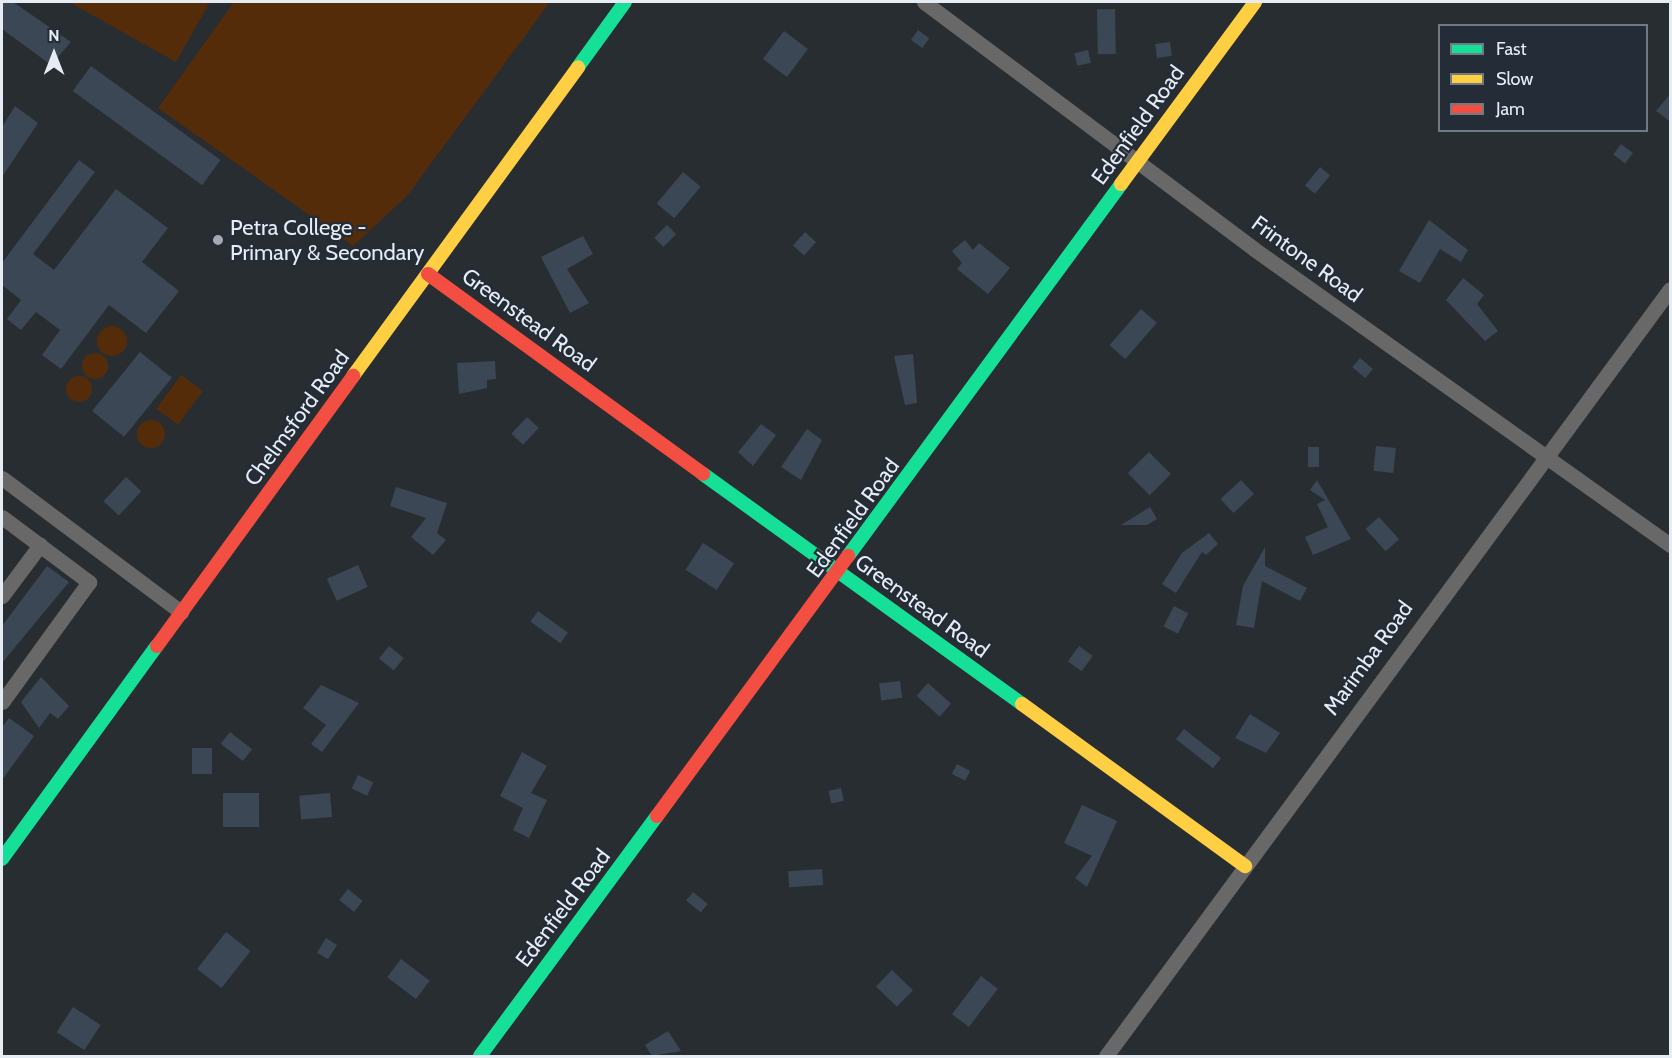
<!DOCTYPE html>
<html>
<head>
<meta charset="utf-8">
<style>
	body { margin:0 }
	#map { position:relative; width:1672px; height:1058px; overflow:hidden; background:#282d32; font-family:Cabin,sans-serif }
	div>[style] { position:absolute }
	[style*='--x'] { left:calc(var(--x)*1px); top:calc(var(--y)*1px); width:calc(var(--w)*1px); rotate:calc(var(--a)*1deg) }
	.green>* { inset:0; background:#552c09; transform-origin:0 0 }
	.round { border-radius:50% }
	.building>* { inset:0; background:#3b4754; transform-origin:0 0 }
	.street>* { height:15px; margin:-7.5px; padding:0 7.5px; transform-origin:7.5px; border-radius:7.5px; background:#696868 }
	.fast>* { height:14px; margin:-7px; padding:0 7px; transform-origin:7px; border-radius:7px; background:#16e098 }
	.slow>* { height:14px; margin:-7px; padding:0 7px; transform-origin:7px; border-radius:7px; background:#ffcf43 }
	.jam>* { height:14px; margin:-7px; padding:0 7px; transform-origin:7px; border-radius:7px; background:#f24e42 }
	.dots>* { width:16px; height:16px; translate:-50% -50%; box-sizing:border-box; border:3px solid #232c37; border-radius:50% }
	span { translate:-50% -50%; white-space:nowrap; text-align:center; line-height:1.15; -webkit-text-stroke:4.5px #232c37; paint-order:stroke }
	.street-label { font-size:22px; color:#e6ecf4 }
	.poi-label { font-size:22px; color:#e6ecf4 }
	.left { translate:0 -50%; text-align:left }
	.frame { position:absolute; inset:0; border:3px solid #e6ecf4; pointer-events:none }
	.legend { position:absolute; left:1438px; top:24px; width:210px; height:108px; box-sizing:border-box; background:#232c37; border:2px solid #717983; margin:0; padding:8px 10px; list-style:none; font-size:18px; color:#e6ecf4 }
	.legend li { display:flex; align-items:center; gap:12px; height:30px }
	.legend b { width:30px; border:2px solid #717983 }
	.north { position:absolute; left:24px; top:24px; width:60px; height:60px; -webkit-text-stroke:4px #232c37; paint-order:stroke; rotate:0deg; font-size:16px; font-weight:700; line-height:24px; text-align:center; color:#e6ecf4 }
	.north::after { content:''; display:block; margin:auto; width:21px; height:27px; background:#e6ecf4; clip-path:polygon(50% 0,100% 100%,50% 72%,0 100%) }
</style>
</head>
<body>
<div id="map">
	<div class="green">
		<i style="clip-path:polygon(69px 2px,210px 2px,176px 62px)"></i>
		<i style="clip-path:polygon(234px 2px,550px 2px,407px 196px,353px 246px,158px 108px)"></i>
		<i class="round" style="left:97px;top:326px;width:30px;height:30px"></i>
		<i class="round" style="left:82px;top:353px;width:26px;height:26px"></i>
		<i style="left:181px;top:375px;width:27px;height:42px;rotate:36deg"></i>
		<i class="round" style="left:66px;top:376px;width:26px;height:26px"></i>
		<i class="round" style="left:137px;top:420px;width:28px;height:28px"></i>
	</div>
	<div class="building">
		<i style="clip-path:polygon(2px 2px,13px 2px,71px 42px,51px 65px,2px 29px)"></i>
		<i style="left:1115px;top:9px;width:45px;height:18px;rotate:89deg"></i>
		<i style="left:918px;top:30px;width:14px;height:12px;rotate:36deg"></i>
		<i style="left:784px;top:31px;width:30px;height:35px;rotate:37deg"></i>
		<i style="left:1170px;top:42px;width:14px;height:15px;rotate:82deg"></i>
		<i style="left:1088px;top:50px;width:13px;height:14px;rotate:77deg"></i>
		<i style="left:91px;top:66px;width:160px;height:31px;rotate:36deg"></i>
		<i style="clip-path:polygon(1671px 93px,1671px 122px,1656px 111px)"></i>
		<i style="clip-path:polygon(15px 106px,38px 123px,2px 177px,2px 127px)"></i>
		<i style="left:1621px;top:144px;width:15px;height:13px;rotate:37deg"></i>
		<i style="clip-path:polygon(79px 160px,95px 172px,33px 254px,54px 270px,116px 189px,168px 228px,142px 262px,179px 291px,146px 333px,109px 305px,61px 369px,42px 355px,60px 330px,36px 312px,21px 330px,7px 319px,21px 300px,2px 285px,2px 263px)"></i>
		<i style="left:1320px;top:167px;width:13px;height:24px;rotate:39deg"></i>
		<i style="left:683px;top:172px;width:23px;height:41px;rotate:40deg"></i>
		<i style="clip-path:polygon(1429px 220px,1468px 250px,1461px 262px,1440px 249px,1420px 283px,1399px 271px)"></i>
		<i style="left:667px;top:225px;width:13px;height:18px;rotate:45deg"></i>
		<i style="left:805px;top:232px;width:15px;height:18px;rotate:42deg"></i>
		<i style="clip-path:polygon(583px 236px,593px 254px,567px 269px,589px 303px,570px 313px,541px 257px)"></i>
		<i style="clip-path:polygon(965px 240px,973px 250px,979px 243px,1010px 268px,988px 294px,957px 269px,962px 263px,952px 251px)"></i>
		<i style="clip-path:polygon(1463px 278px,1484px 295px,1477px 304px,1498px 331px,1485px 341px,1446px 300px)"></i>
		<i style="left:1141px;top:309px;width:21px;height:48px;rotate:41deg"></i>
		<i style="left:140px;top:352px;width:41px;height:76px;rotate:39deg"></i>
		<i style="clip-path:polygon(913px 354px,917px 403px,905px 405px,894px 356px)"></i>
		<i style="left:1360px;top:358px;width:17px;height:12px;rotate:40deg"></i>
		<i style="clip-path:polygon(495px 361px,496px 379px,487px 380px,487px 388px,459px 394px,457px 363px)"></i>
		<i style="left:527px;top:417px;width:16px;height:23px;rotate:43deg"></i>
		<i style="clip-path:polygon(761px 424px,776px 435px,753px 466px,738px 452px)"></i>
		<i style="clip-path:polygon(807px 429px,822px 440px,801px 480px,781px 467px)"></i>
		<i style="left:1376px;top:446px;width:20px;height:25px;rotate:6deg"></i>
		<i style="left:1308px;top:447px;width:11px;height:20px"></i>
		<i style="left:1149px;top:452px;width:31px;height:30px;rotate:45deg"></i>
		<i style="left:126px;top:477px;width:21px;height:33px;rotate:43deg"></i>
		<i style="left:1241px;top:480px;width:19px;height:28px;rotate:47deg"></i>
		<i style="clip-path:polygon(1317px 480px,1351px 539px,1313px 555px,1305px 537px,1328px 527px,1317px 504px,1325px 500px,1310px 490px)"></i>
		<i style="clip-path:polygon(396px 487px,447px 503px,437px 533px,446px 540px,433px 555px,411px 537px,426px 518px,390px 506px)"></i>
		<i style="clip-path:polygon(1150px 507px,1157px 519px,1147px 525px,1121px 525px)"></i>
		<i style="left:1379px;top:517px;width:30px;height:18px;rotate:48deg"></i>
		<i style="clip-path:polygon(1209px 533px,1218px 544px,1206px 555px,1202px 552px,1176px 593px,1162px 584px,1182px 553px)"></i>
		<i style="left:703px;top:543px;width:37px;height:32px;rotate:33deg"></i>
		<i style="clip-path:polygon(1265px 547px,1265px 566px,1307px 588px,1300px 601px,1262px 581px,1254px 628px,1236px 625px,1243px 586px)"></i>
		<i style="left:358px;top:565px;width:24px;height:34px;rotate:66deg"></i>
		<i style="clip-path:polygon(47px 566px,69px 582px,2px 663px,2px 626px)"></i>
		<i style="left:1174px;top:606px;width:16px;height:23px;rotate:27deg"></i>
		<i style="left:538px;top:611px;width:37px;height:13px;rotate:36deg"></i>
		<i style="left:389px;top:646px;width:19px;height:16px;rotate:39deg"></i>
		<i style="left:1079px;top:646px;width:17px;height:19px;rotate:36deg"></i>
		<i style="clip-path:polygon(41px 677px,69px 706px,58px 719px,50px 713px,39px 728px,21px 702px)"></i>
		<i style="left:900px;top:681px;width:17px;height:21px;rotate:83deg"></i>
		<i style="left:928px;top:683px;width:31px;height:17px;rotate:42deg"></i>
		<i style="clip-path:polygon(321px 685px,359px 703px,322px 752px,311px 744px,326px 725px,303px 708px)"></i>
		<i style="clip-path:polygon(1250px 714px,1280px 733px,1266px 753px,1235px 738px)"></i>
		<i style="clip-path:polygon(9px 718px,34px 736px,2px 780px,2px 727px)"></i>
		<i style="left:1184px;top:729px;width:47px;height:13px;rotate:38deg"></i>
		<i style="left:230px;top:732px;width:28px;height:15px;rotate:38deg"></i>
		<i style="left:192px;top:748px;width:20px;height:26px"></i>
		<i style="clip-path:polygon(522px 752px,547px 766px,531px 793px,547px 800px,529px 838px,513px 830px,523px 808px,500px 796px)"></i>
		<i style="left:957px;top:764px;width:15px;height:11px;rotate:28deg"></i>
		<i style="left:358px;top:775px;width:17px;height:15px;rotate:25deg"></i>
		<i style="left:841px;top:788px;width:13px;height:13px;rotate:77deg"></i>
		<i style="left:223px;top:793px;width:36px;height:34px"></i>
		<i style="left:330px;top:793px;width:24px;height:31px;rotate:85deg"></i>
		<i style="clip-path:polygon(1082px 805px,1117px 821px,1087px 887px,1075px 878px,1092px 856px,1064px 843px)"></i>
		<i style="left:822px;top:869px;width:16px;height:34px;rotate:86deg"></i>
		<i style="left:348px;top:889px;width:19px;height:14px;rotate:39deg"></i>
		<i style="left:693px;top:892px;width:19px;height:11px;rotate:39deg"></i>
		<i style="left:226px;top:932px;width:31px;height:47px;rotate:38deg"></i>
		<i style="left:326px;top:938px;width:13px;height:17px;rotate:32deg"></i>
		<i style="left:401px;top:959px;width:36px;height:23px;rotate:37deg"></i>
		<i style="left:892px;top:970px;width:29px;height:23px;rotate:44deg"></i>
		<i style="left:981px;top:976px;width:21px;height:48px;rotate:37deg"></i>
		<i style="left:73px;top:1007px;width:33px;height:30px;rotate:33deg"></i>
		<i style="clip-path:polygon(668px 1031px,681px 1051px,652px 1056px,645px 1045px)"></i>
	</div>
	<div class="street">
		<i style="--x:924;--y:2;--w:412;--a:36.8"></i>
		<i style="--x:1254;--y:249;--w:511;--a:35.43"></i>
		<i style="--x:2;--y:478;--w:224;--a:36.8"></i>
		<i style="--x:2;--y:517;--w:109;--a:36.8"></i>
		<i style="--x:89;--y:582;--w:148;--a:125.9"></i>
		<i style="--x:2;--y:596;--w:64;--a:-53.3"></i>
		<i style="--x:1106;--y:1056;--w:952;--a:-53.67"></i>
	</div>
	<div class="fast">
		<i style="--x:578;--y:67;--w:80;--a:-54.1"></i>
		<i style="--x:703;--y:474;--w:393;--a:35.8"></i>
		<i style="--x:848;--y:556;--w:461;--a:-53.7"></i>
		<i style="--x:2;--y:859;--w:263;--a:-54"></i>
		<i style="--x:480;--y:1056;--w:298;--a:-53.6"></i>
	</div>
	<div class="slow">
		<i style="--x:1121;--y:184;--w:226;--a:-53.6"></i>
		<i style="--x:353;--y:376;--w:382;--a:-53.9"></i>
		<i style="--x:1022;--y:704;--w:276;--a:36"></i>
	</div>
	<div class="jam">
		<i style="--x:428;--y:274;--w:340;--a:36"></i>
		<i style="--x:157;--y:646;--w:334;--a:-54"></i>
		<i style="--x:657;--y:816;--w:323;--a:-53.7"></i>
	</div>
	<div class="dots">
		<i style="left:218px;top:240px;background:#a4a9b0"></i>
	</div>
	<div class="street-label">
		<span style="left:1138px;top:125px;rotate:-54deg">Edenfield Road</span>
		<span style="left:1307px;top:259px;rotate:36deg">Frintone Road</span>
		<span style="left:529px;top:320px;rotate:36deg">Greenstead Road</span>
		<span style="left:297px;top:418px;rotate:-54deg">Chelmsford Road</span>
		<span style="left:853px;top:518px;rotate:-54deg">Edenfield Road</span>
		<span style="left:922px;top:606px;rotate:36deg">Greenstead Road</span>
		<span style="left:1368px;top:658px;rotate:-54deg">Marimba Road</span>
		<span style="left:563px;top:908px;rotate:-53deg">Edenfield Road</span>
	</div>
	<div class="poi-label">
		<span class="left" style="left:230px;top:240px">Petra College -<br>Primary &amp; Secondary</span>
	</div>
	<div class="frame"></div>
	<ul class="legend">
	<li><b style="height:8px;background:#16e098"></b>Fast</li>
	<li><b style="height:8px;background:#ffcf43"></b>Slow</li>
	<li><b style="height:8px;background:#f24e42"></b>Jam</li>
	</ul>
	<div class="north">N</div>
</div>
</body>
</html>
